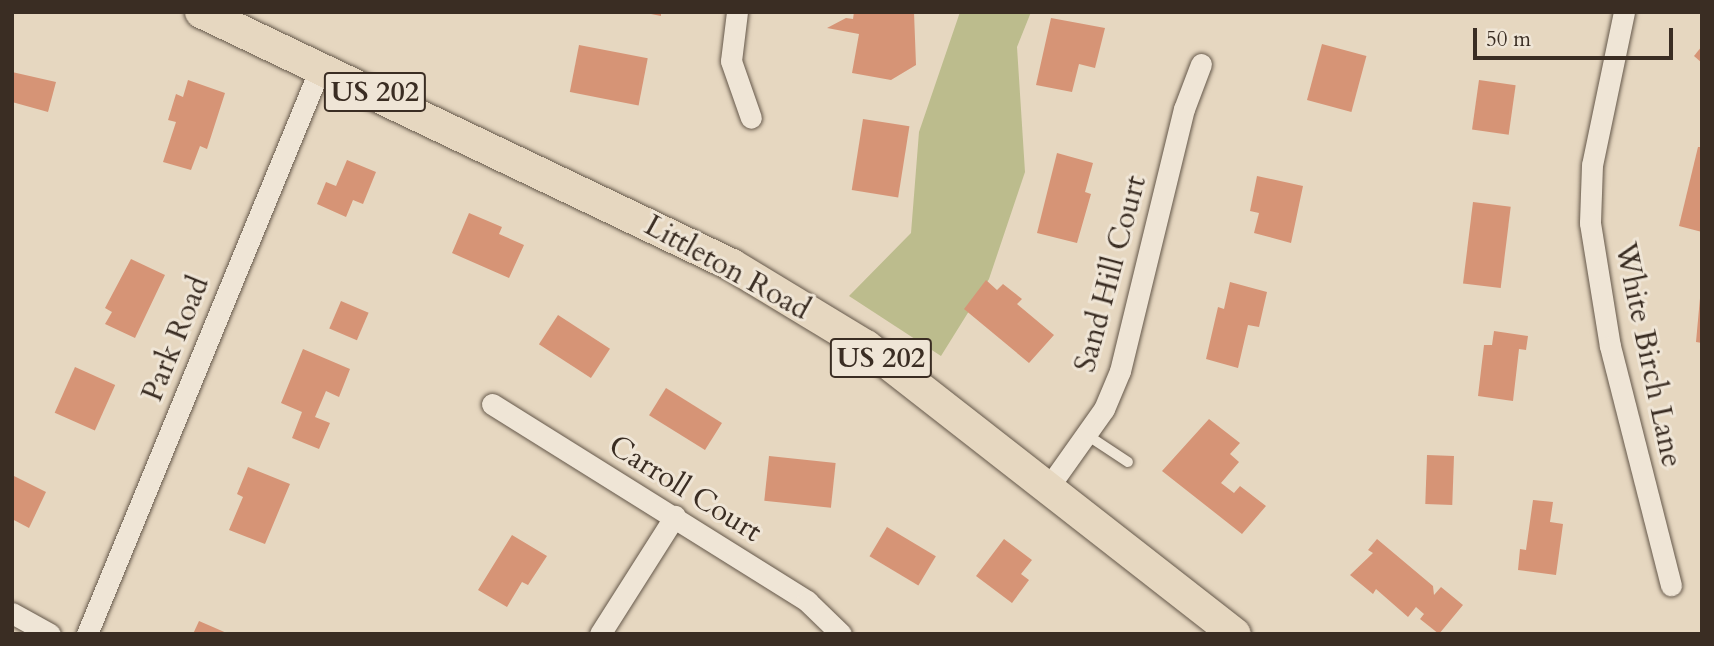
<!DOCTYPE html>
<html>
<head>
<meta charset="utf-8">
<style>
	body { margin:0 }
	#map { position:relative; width:1714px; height:646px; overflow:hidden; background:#e6d7c0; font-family:Cardo,serif }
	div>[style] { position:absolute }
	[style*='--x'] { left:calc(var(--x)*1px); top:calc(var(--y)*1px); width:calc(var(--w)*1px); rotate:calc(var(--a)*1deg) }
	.green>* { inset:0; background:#bcbc8d }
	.building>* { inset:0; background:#d69476; transform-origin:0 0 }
	.roads { filter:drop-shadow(0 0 2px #65584a) drop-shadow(0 0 2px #65584a) }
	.lane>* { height:10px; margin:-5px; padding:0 5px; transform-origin:5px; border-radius:5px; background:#efe5d6 }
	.street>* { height:21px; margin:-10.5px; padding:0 10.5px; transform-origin:10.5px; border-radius:10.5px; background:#efe5d6 }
	.primary>* { height:32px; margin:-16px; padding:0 16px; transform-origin:16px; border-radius:16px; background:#e6d7c0 }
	span { translate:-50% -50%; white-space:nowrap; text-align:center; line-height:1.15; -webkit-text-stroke:6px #efe5d6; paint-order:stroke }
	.shield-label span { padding:2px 5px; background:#efe5d6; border:2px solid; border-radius:5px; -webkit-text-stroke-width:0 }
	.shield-label { font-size:28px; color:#3a2d23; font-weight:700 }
	.street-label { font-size:30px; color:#3a2d23 }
	.frame { position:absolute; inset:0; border:14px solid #3a2d23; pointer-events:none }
	.scale { position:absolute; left:1473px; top:28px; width:200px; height:32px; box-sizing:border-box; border:4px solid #3a2d23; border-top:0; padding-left:9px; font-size:21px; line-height:24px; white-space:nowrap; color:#3a2d23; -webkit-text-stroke:5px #efe5d6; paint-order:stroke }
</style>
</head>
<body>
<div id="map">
	<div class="green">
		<i style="clip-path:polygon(960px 12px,1031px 12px,1017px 47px,1025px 172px,989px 279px,941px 356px,849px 296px,911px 233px,919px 132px)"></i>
	</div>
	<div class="building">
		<i style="clip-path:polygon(641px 12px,661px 12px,661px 16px)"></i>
		<i style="clip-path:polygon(854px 12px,914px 12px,916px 65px,891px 80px,852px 73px,859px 34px,827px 28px,846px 18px,853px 19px)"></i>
		<i style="clip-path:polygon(1051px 18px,1105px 28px,1095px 68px,1079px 64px,1072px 92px,1036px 85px)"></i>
		<i style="left:1322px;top:44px;width:46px;height:58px;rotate:15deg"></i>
		<i style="left:579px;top:45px;width:70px;height:48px;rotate:11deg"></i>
		<i style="clip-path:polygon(1702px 46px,1702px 63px,1694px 56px)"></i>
		<i style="clip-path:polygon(12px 72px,56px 82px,48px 112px,12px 102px)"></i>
		<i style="clip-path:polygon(188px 80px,225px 93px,207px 149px,200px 146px,191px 170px,163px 162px,176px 122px,168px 120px,176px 94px,183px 97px)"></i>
		<i style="left:1479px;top:80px;width:37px;height:50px;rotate:8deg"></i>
		<i style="left:863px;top:119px;width:47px;height:72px;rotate:9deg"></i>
		<i style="clip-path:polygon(1698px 147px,1702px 147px,1702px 232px,1679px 226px)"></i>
		<i style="clip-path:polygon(1057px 153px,1093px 163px,1085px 192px,1091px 194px,1077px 243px,1037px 233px)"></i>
		<i style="clip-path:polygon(347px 160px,376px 172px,363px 204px,353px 200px,346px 217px,317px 204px,326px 182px,336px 186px)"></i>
		<i style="clip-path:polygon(1257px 176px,1303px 186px,1291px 243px,1254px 233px,1259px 213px,1250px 211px)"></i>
		<i style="left:1473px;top:202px;width:38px;height:82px;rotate:7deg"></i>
		<i style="clip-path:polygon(469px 213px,502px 227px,499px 234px,524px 245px,509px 278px,452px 253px)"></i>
		<i style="clip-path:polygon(131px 259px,165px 275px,135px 338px,105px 324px,112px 312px,105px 308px)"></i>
		<i style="clip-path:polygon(986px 280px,997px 290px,1003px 284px,1022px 299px,1017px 304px,1054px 335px,1029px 363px,964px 309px)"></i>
		<i style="clip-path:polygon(1230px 282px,1267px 292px,1259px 327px,1248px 325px,1238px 368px,1206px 359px,1218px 307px,1224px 309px)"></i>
		<i style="clip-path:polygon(1700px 298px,1702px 298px,1702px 343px,1696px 342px)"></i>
		<i style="left:341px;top:301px;width:30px;height:30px;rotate:23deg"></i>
		<i style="left:558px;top:315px;width:62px;height:35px;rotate:33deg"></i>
		<i style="clip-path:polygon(1494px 331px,1528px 336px,1526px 350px,1519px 349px,1513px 401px,1478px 396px,1484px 345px,1492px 345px)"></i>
		<i style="clip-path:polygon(303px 349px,350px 369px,339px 397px,326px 391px,315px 417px,330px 423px,319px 449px,292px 438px,302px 412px,281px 403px)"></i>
		<i style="left:75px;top:367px;width:44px;height:50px;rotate:24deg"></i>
		<i style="left:666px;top:388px;width:66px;height:32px;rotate:32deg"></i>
		<i style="clip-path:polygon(1209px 419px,1240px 443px,1230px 454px,1239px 462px,1221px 483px,1234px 493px,1240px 486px,1266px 506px,1242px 534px,1162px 471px)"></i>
		<i style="left:1427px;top:455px;width:27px;height:49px;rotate:2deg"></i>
		<i style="left:769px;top:456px;width:67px;height:45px;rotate:6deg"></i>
		<i style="clip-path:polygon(248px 467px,290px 484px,265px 544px,229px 530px,243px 497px,237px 494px)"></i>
		<i style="clip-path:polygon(12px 475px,46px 492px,29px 528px,12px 519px)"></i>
		<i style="clip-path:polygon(1533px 500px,1553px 502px,1550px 522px,1563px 524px,1556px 575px,1518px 570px,1520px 549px,1526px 550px)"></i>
		<i style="left:887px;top:527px;width:57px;height:34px;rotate:31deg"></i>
		<i style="clip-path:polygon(512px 535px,547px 556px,528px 585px,522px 582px,507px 607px,478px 590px)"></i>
		<i style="clip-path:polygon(1004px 539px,1032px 560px,1021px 574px,1029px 580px,1012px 603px,976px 576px)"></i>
		<i style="clip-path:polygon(1377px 539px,1433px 586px,1434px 595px,1441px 587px,1463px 605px,1439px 634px,1420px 619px,1424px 614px,1416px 607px,1408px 617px,1376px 589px,1373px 594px,1350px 575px,1373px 553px,1368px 550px)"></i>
		<i style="clip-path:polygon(199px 621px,229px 634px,193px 634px)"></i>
	</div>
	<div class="roads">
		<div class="lane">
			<i style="--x:1087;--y:435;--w:49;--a:33.4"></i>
		</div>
		<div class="street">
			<i style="--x:737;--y:12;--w:49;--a:97"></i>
			<i style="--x:731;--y:61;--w:60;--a:70.7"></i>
			<i style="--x:1624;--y:12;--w:156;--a:101.8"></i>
			<i style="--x:1592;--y:165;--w:58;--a:92"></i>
			<i style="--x:1590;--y:223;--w:125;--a:80.8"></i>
			<i style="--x:1610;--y:346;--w:247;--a:75.7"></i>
			<i style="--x:492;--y:404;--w:372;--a:32"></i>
			<i style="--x:807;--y:601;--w:47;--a:44.1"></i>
			<i style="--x:1050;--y:485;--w:93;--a:-54.6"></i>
			<i style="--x:1104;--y:409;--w:41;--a:-67.2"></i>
			<i style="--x:1120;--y:371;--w:270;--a:-76.3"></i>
			<i style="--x:1184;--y:109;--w:48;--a:-69.3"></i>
			<i style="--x:12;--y:613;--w:43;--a:28.9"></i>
			<i style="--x:87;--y:634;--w:614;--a:-67.61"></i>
			<i style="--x:600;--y:634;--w:140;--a:-57.6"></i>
		</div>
		<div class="primary">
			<i style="--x:201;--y:12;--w:588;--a:25.48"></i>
			<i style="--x:732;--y:265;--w:157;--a:31.2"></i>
			<i style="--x:866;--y:346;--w:468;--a:38"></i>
		</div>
	</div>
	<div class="shield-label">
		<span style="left:375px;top:92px">US 202</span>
		<span style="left:881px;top:358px">US 202</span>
	</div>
	<div class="street-label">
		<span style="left:727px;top:268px;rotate:29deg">Littleton Road</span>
		<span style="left:1111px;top:274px;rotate:-75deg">Sand Hill Court</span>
		<span style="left:176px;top:339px;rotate:-68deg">Park Road</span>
		<span style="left:1648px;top:355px;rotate:78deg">White Birch Lane</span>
		<span style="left:685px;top:489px;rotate:32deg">Carroll Court</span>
	</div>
	<div class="frame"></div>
	<div class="scale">50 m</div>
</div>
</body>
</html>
